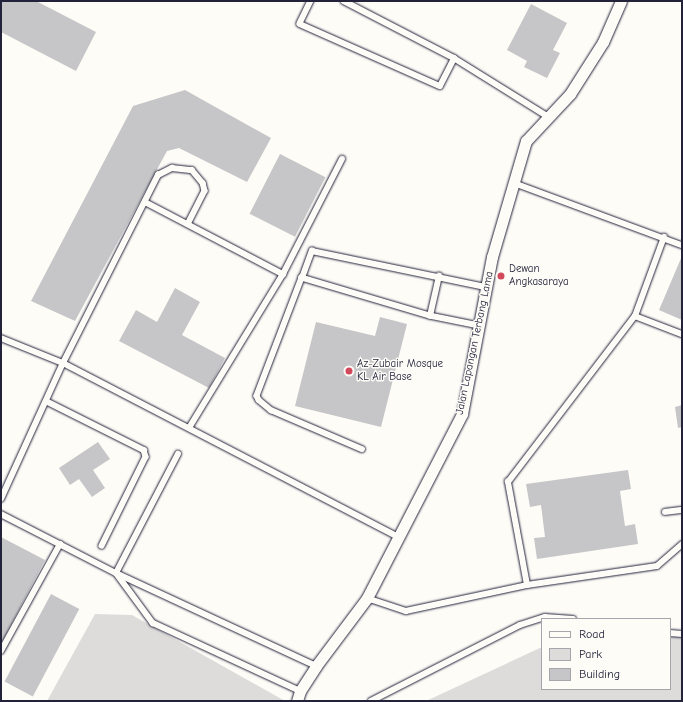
<!DOCTYPE html>
<html>
<head>
<meta charset="utf-8">
<style>
	body { margin:0 }
	#map { position:relative; width:683px; height:702px; overflow:hidden; background:#fdfcf7; font-family:"Comic Neue",sans-serif }
	div>[style] { position:absolute }
	[style*='--x'] { left:calc(var(--x)*1px); top:calc(var(--y)*1px); width:calc(var(--w)*1px); rotate:calc(var(--a)*1deg) }
	.green>* { inset:0; background:#dddcdb }
	.building>* { inset:0; background:#c6c6c8; transform-origin:0 0 }
	.roads { filter:drop-shadow(0 0 1px #22223b) drop-shadow(0 0 1px #22223b) }
	.service>* { height:5.5px; margin:-2.75px; padding:0 2.75px; transform-origin:2.75px; border-radius:2.75px; background:#fdfcf7 }
	.minor>* { height:11px; margin:-5.5px; padding:0 5.5px; transform-origin:5.5px; border-radius:5.5px; background:#fdfcf7 }
	.dots>* { width:11px; height:11px; translate:-50% -50%; box-sizing:border-box; border:2px solid #fdfcf7; border-radius:50% }
	span { translate:-50% -50%; white-space:nowrap; text-align:center; line-height:1.15; -webkit-text-stroke:3px #fdfcf7; paint-order:stroke }
	.poi-label { font-size:11px; color:#22223b }
	.left { translate:0 -50%; text-align:left }
	.street-label { font-size:11px; color:#22223b }
	.frame { position:absolute; inset:0; border:2px solid #22223b; pointer-events:none }
	.legend { position:absolute; left:541px; top:618px; width:130px; height:72px; box-sizing:border-box; background:#fdfcf7; border:1px solid #a5a5ac; margin:0; padding:5px 7px; list-style:none; font-size:12px; color:#22223b }
	.legend li { display:flex; align-items:center; gap:8px; height:20px }
	.legend b { width:20px; border:1px solid #a5a5ac }
</style>
</head>
<body>
<div id="map">
	<div class="green">
		<i style="clip-path:polygon(95px 614px,132px 615px,285px 701px,47px 701px)"></i>
		<i style="clip-path:polygon(682px 636px,682px 701px,426px 701px,542px 647px,542px 689px,670px 689px,670px 637px)"></i>
	</div>
	<div class="building">
		<i style="clip-path:polygon(1px 1px,36px 1px,96px 32px,76px 71px,1px 32px)"></i>
		<i style="clip-path:polygon(531px 4px,567px 23px,553px 50px,560px 53px,547px 78px,524px 67px,527px 61px,507px 50px)"></i>
		<i style="clip-path:polygon(185px 90px,271px 138px,247px 182px,179px 148px,167px 151px,75px 321px,31px 301px,133px 106px)"></i>
		<i style="left:280px;top:154px;width:51px;height:67px;rotate:27deg"></i>
		<i style="clip-path:polygon(682px 256px,682px 320px,659px 310px)"></i>
		<i style="clip-path:polygon(175px 288px,200px 302px,182px 335px,225px 358px,209px 388px,119px 341px,136px 310px,157px 322px)"></i>
		<i style="clip-path:polygon(380px 317px,407px 324px,381px 427px,295px 406px,316px 322px,375px 336px)"></i>
		<i style="clip-path:polygon(682px 405px,682px 427px,678px 428px,675px 407px)"></i>
		<i style="clip-path:polygon(98px 442px,110px 459px,93px 470px,105px 488px,92px 497px,79px 479px,70px 485px,59px 468px)"></i>
		<i style="clip-path:polygon(628px 470px,631px 489px,620px 491px,625px 526px,635px 524px,638px 544px,537px 559px,534px 538px,545px 537px,541px 505px,530px 507px,526px 484px)"></i>
		<i style="clip-path:polygon(1px 537px,45px 560px,1px 644px)"></i>
		<i style="left:51px;top:594px;width:32px;height:99px;rotate:28deg"></i>
	</div>
	<div class="roads">
		<div class="service">
			<i style="--x:311;--y:1;--w:25;--a:116"></i>
			<i style="--x:300;--y:24;--w:153;--a:23.9"></i>
			<i style="--x:440;--y:86;--w:31;--a:-63"></i>
			<i style="--x:344;--y:1;--w:124;--a:27.4"></i>
			<i style="--x:454;--y:58;--w:110;--a:31.9"></i>
			<i style="--x:514;--y:183;--w:179;--a:20.3"></i>
			<i style="--x:145;--y:202;--w:156;--a:27.6"></i>
			<i style="--x:302;--y:278;--w:126;--a:110.9"></i>
			<i style="--x:257;--y:396;--w:4;--a:63"></i>
			<i style="--x:259;--y:400;--w:16;--a:40"></i>
			<i style="--x:271;--y:410;--w:99;--a:23.2"></i>
			<i style="--x:430;--y:316;--w:41;--a:-77.3"></i>
			<i style="--x:635;--y:316;--w:50;--a:21"></i>
			<i style="--x:479;--y:326;--w:50;--a:-168.5"></i>
			<i style="--x:430;--y:316;--w:134;--a:-163.5"></i>
			<i style="--x:302;--y:278;--w:29;--a:-70"></i>
			<i style="--x:312;--y:251;--w:178;--a:11.7"></i>
			<i style="--x:1;--y:338;--w:67;--a:22"></i>
			<i style="--x:63;--y:363;--w:211;--a:-63.2"></i>
			<i style="--x:158;--y:175;--w:16;--a:-27"></i>
			<i style="--x:172;--y:168;--w:20;--a:6"></i>
			<i style="--x:192;--y:170;--w:17;--a:50"></i>
			<i style="--x:203;--y:183;--w:8;--a:76"></i>
			<i style="--x:205;--y:191;--w:37;--a:117"></i>
			<i style="--x:46;--y:401;--w:110;--a:26.6"></i>
			<i style="--x:144;--y:450;--w:7;--a:74"></i>
			<i style="--x:146;--y:457;--w:99;--a:116.3"></i>
			<i style="--x:189;--y:428;--w:180;--a:-58.6"></i>
			<i style="--x:283;--y:274;--w:129;--a:-62.8"></i>
			<i style="--x:1;--y:499;--w:149;--a:-65.5"></i>
			<i style="--x:63;--y:363;--w:377;--a:27.4"></i>
			<i style="--x:665;--y:512;--w:17;--a:-7"></i>
			<i style="--x:1;--y:514;--w:129;--a:27.2"></i>
			<i style="--x:116;--y:573;--w:221;--a:24.9"></i>
			<i style="--x:116;--y:573;--w:134;--a:-62.5"></i>
			<i style="--x:117;--y:574;--w:61;--a:53.7"></i>
			<i style="--x:153;--y:623;--w:162;--a:24.8"></i>
			<i style="--x:527;--y:585;--w:105;--a:-100.5"></i>
			<i style="--x:508;--y:482;--w:209;--a:-52.6"></i>
			<i style="--x:635;--y:316;--w:84;--a:-69.8"></i>
			<i style="--x:367;--y:598;--w:41;--a:18.4"></i>
			<i style="--x:406;--y:611;--w:124;--a:-12.1"></i>
			<i style="--x:527;--y:585;--w:131;--a:-8.3"></i>
			<i style="--x:657;--y:566;--w:33;--a:-41"></i>
			<i style="--x:670;--y:633;--w:12;--a:5"></i>
			<i style="--x:1;--y:651;--w:122;--a:-61.1"></i>
			<i style="--x:371;--y:701;--w:167;--a:-27"></i>
			<i style="--x:520;--y:625;--w:26;--a:-18"></i>
			<i style="--x:545;--y:617;--w:28;--a:4"></i>
		</div>
		<div class="minor">
			<i style="--x:297;--y:701;--w:10;--a:-73"></i>
			<i style="--x:300;--y:691;--w:30;--a:-57"></i>
			<i style="--x:316;--y:666;--w:85;--a:-53.1"></i>
			<i style="--x:367;--y:598;--w:207;--a:-62.7"></i>
			<i style="--x:462;--y:414;--w:160;--a:-79.2"></i>
			<i style="--x:492;--y:257;--w:121;--a:-73.7"></i>
			<i style="--x:526;--y:141;--w:64;--a:-46.9"></i>
			<i style="--x:570;--y:94;--w:62;--a:-57.6"></i>
			<i style="--x:603;--y:42;--w:45;--a:-66.3"></i>
		</div>
	</div>
	<div class="dots">
		<i style="left:501px;top:276px;background:#d1495b"></i>
		<i style="left:349px;top:371px;background:#d1495b"></i>
	</div>
	<div class="poi-label">
		<span class="left" style="left:509px;top:276px">Dewan<br>Angkasaraya</span>
		<span class="left" style="left:357px;top:371px">Az-Zubair Mosque<br>KL Air Base</span>
	</div>
	<div class="street-label">
		<span style="left:475px;top:343px;rotate:-78deg">Jalan Lapangan Terbang Lama</span>
	</div>
	<div class="frame"></div>
	<ul class="legend">
	<li><b style="height:5px;background:#fdfcf7"></b>Road</li>
	<li><b style="height:11px;background:#dddcdb"></b>Park</li>
	<li><b style="height:11px;background:#c6c6c8"></b>Building</li>
	</ul>
</div>
</body>
</html>
